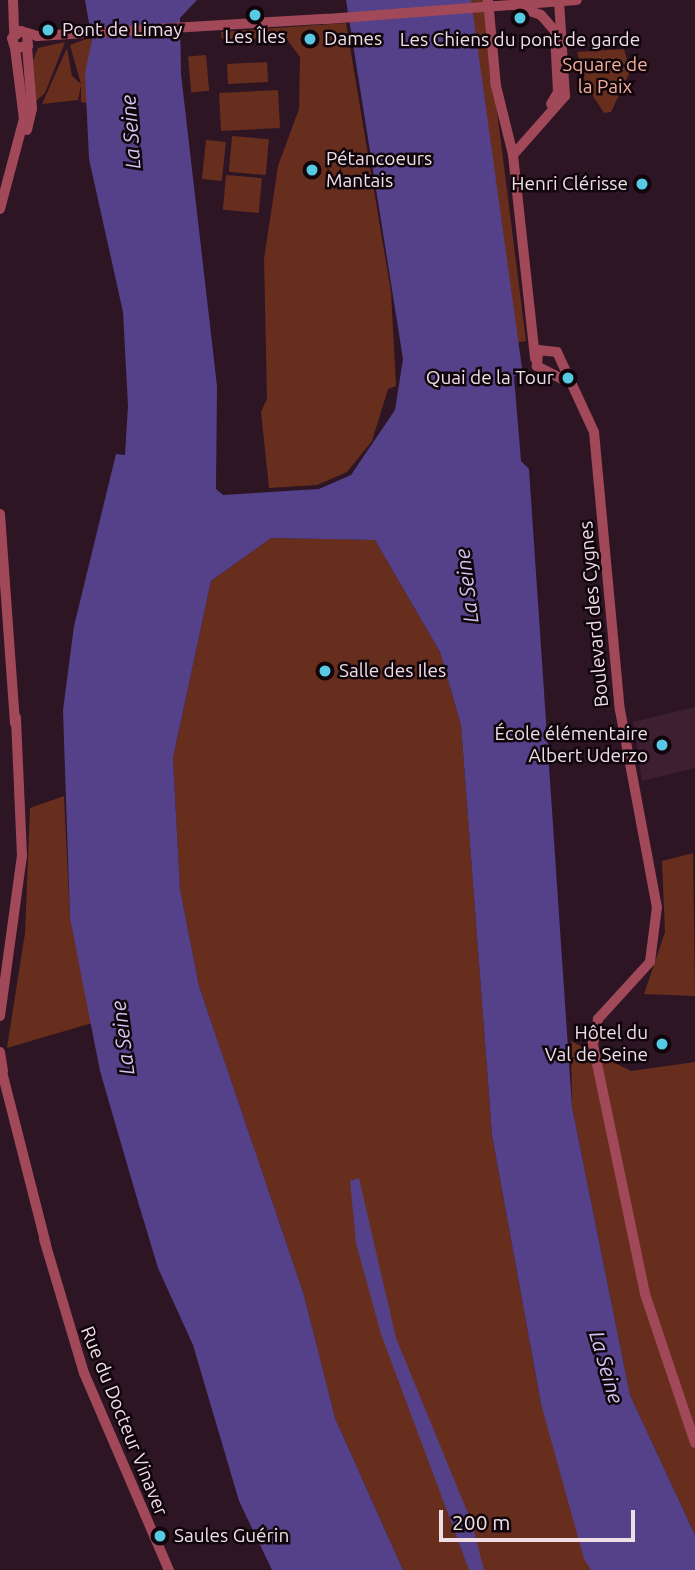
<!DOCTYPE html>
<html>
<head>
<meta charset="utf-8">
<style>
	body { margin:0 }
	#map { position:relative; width:695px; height:1570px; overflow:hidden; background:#2e1524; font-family:Ubuntu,sans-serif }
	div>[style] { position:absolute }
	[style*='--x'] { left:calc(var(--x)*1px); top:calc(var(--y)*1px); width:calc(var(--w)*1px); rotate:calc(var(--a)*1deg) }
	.built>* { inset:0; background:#3e1f31 }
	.green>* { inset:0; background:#672e1e; transform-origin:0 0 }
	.water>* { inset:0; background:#544189 }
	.secondary>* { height:10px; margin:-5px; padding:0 5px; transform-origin:5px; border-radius:5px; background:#a14859 }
	.secondary-bridge>* { height:10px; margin:-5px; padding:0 5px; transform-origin:5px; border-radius:5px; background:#a14859 }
	.dots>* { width:19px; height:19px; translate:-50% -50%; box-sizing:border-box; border:4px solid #0f050b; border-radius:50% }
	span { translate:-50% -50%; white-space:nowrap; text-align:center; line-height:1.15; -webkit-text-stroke:5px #0f050b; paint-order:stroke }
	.poi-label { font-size:19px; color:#f0dee7 }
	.left { translate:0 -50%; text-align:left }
	.right { translate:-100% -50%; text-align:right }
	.park-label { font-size:19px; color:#f4ae9b }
	.street-label { font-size:19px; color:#f0dee7 }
	.water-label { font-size:21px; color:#cdc6f0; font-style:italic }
	.scale { position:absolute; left:439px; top:1510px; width:196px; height:32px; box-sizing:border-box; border:4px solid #f0dee7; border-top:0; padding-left:9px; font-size:21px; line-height:24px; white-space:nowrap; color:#f0dee7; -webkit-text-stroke:5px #0f050b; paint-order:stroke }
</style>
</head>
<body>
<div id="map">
	<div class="built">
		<i style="clip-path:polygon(695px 707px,695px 768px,642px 781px,633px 722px)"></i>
	</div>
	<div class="green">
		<i style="clip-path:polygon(469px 0,483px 0,526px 341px,515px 343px)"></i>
		<i style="clip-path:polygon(346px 23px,391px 292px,396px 386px,388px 389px,372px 441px,347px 472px,317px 485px,269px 488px,261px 412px,267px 399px,264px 259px,278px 166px,299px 109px,300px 57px,286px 38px,222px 39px,221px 32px)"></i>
		<i style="clip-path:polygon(92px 37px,87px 103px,81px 102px,81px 85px,78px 100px,42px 104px,67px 48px,72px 76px,81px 84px,70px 45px)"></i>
		<i style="clip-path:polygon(65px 42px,45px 93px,36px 101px,33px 61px,38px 48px)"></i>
		<i style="clip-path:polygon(624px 49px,628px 63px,622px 65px,630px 72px,611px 112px,604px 113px,586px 85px,577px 52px)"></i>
		<i style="left:206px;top:55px;width:36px;height:18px;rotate:85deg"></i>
		<i style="left:267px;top:62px;width:20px;height:40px;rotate:87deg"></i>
		<i style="left:278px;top:90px;width:38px;height:59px;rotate:87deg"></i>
		<i style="left:232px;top:136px;width:37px;height:36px;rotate:5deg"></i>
		<i style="left:206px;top:140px;width:20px;height:39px;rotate:6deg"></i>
		<i style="left:226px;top:175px;width:36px;height:35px;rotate:5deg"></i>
		<i style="clip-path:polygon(271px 538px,375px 540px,440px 652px,461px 725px,492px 1135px,541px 1404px,591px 1570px,403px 1570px,335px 1418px,304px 1295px,199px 986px,180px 889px,173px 758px,211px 581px)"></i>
		<i style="clip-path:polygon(64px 796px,70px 918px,92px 1023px,7px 1048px,25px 933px,30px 808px)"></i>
		<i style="clip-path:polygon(693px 853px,695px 996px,644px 994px,665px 932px,662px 861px)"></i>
		<i style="clip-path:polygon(571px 1041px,631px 1071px,695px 1062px,695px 1535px,630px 1395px,572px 1107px)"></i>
	</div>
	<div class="water">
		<i style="clip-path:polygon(85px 0,197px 0,180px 18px,181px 74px,217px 386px,216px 489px,223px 495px,319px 489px,351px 475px,395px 410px,403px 359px,346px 0,471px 0,522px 368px,514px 377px,521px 461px,529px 469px,572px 1107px,630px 1395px,695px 1535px,695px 1570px,591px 1570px,584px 1559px,541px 1404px,492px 1135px,461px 725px,440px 652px,375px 540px,271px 538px,211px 581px,173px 758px,180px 889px,199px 986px,304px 1295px,335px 1418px,403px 1570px,272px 1570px,239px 1501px,193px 1345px,158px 1268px,136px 1195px,100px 1071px,70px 918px,63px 710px,74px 626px,116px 454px,125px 455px,128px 406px,123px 312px,89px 159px,85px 73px,92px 40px)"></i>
		<i style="clip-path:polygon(359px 1178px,396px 1338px,472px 1523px,484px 1570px,469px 1570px,381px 1334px,356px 1243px,350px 1181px)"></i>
	</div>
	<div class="secondary">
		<i style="--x:13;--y:0;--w:34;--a:88"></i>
		<i style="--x:488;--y:0;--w:87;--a:84.7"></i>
		<i style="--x:497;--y:6;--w:80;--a:-4.3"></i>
		<i style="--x:518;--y:7;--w:24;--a:19"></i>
		<i style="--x:541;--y:15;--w:20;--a:49"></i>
		<i style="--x:27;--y:33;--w:13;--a:86"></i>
		<i style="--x:28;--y:46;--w:13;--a:171"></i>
		<i style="--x:15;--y:48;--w:10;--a:-107"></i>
		<i style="--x:12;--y:38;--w:11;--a:-38"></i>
		<i style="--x:21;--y:31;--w:17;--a:17"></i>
		<i style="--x:37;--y:36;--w:290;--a:-3.4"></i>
		<i style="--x:495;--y:82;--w:75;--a:76.1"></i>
		<i style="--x:513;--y:155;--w:205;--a:83.8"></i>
		<i style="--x:551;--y:104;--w:14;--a:-60"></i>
		<i style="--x:558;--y:92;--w:57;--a:-93"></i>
		<i style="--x:27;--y:130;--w:22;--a:-77"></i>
		<i style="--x:32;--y:109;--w:62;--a:-94.6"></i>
		<i style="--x:513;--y:155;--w:79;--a:-48.6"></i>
		<i style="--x:565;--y:96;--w:96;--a:-93.6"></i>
		<i style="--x:0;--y:209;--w:93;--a:-75.1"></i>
		<i style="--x:24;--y:119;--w:72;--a:-97.2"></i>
		<i style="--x:566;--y:381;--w:33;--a:-153"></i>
		<i style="--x:537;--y:366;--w:16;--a:-86"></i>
		<i style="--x:538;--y:350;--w:19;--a:6"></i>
		<i style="--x:557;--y:352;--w:88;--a:65.2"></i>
		<i style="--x:594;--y:432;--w:279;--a:84.7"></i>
		<i style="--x:620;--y:710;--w:200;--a:79.4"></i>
		<i style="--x:657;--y:907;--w:55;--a:97.3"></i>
		<i style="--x:650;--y:962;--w:77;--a:132.4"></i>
		<i style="--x:598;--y:1019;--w:26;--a:101"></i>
		<i style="--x:0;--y:514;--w:210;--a:85.9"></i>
		<i style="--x:0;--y:1016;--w:162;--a:-82.2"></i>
		<i style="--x:22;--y:856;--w:139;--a:-92.5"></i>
		<i style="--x:592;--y:1040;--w:259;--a:78.2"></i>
		<i style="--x:645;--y:1294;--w:157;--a:71.4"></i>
		<i style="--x:0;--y:1052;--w:19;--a:81"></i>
		<i style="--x:0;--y:1064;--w:186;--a:75.7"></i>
		<i style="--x:44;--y:1239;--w:140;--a:73.4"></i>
		<i style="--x:84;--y:1373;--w:215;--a:66.7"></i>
	</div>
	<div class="secondary-bridge">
		<i style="--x:327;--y:19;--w:170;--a:-4.4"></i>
	</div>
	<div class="dots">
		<i style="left:255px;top:15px;background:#58c9e3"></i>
		<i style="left:520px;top:18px;background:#58c9e3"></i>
		<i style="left:48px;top:30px;background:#58c9e3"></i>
		<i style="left:310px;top:39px;background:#58c9e3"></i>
		<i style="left:312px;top:170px;background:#58c9e3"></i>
		<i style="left:642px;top:184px;background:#58c9e3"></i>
		<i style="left:568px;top:378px;background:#58c9e3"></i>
		<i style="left:325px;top:671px;background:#58c9e3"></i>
		<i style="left:662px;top:745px;background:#58c9e3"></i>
		<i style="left:662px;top:1044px;background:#58c9e3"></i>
		<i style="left:160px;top:1536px;background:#58c9e3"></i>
	</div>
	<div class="poi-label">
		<span class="left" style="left:62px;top:30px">Pont de Limay</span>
		<span style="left:255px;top:37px">Les Îles</span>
		<span class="left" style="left:324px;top:39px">Dames</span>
		<span style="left:520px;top:40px">Les Chiens du pont de garde</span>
		<span class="left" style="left:326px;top:170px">Pétancoeurs<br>Mantais</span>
		<span class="right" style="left:628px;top:184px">Henri Clérisse</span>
		<span class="right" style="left:554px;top:378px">Quai de la Tour</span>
		<span class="left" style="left:339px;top:671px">Salle des Iles</span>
		<span class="right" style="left:648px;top:745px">École élémentaire<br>Albert Uderzo</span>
		<span class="right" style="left:648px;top:1044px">Hôtel du<br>Val de Seine</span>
		<span class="left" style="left:174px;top:1536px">Saules Guérin</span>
	</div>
	<div class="park-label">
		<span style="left:605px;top:76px">Square de<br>la Paix</span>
	</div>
	<div class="street-label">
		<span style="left:594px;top:614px;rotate:-95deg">Boulevard des Cygnes</span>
		<span style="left:124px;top:1421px;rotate:68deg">Rue du Docteur Vinaver</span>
	</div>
	<div class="water-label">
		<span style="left:130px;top:132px;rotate:-94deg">La Seine</span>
		<span style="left:466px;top:586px;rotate:-97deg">La Seine</span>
		<span style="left:122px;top:1038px;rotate:-97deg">La Seine</span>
		<span style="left:607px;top:1367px;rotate:74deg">La Seine</span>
	</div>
	<div class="scale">200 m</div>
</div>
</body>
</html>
